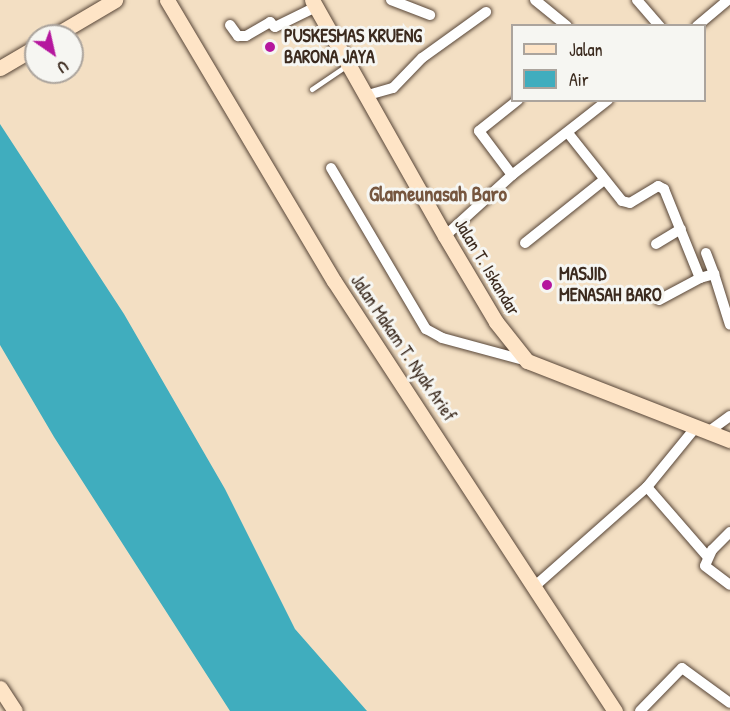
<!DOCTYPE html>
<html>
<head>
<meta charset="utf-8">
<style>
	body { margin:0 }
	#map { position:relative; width:730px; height:711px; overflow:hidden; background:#f3dfc3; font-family:"Patrick Hand",sans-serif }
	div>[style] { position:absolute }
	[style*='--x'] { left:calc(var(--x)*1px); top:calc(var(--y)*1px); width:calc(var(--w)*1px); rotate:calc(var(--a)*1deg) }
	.water>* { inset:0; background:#40adbe }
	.roads { filter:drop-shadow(0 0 2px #574537) drop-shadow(0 0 2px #574537) }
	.lane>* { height:5px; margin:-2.5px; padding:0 2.5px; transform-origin:2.5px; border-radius:2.5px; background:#fff }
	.street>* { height:10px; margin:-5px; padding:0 5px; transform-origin:5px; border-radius:5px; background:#fff }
	.secondary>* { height:15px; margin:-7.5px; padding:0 7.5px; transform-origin:7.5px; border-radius:7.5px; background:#fee4c6 }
	.dots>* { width:16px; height:16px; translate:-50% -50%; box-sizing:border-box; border:3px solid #f6f6f2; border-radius:50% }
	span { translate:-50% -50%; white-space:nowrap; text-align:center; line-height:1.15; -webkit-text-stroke:6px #f6f6f2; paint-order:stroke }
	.poi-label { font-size:18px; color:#3b2a1e; font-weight:700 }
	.left { translate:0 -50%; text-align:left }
	.street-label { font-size:18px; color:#3b2a1e }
	.quarter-label { font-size:21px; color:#76563f; font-weight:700 }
	.legend { position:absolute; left:511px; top:24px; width:195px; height:78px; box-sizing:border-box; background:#f6f6f2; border:2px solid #aba49d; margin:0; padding:8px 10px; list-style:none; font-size:18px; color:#3b2a1e }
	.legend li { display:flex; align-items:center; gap:12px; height:30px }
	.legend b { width:30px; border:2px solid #aba49d }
	.north { position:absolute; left:24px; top:24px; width:60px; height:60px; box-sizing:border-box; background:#f6f6f2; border:2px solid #aba49d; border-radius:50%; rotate:146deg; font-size:16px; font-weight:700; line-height:24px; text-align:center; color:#3b2a1e }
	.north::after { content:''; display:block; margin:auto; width:21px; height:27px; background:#b5179e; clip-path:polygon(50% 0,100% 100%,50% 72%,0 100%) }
</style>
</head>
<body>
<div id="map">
	<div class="water">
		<i style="clip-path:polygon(0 124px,124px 314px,225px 489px,295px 629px,367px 711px,230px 711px,54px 437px,0 345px)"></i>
	</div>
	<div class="roads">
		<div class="lane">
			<i style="--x:312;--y:89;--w:41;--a:-34.1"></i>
		</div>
		<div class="street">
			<i style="--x:391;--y:0;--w:42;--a:21"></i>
			<i style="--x:535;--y:0;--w:41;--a:39.1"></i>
			<i style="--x:637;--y:0;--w:35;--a:49"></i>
			<i style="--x:230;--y:25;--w:14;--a:54"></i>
			<i style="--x:238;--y:36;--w:8;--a:0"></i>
			<i style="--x:246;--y:36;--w:28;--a:-30"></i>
			<i style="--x:270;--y:22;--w:7;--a:45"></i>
			<i style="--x:275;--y:27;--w:46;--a:-26"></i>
			<i style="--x:697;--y:26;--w:40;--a:-40"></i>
			<i style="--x:368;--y:95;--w:26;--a:-16"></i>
			<i style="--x:393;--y:88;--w:42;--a:-46"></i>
			<i style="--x:422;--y:58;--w:79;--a:-35.7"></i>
			<i style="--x:568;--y:133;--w:87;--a:51.5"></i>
			<i style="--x:622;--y:201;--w:8;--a:14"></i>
			<i style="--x:630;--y:203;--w:33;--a:-31"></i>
			<i style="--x:658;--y:186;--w:7;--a:27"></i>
			<i style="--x:664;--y:189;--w:96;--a:68"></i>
			<i style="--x:700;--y:278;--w:15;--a:-16"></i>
			<i style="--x:714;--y:274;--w:53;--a:72.6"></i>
			<i style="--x:331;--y:168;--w:187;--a:59.5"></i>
			<i style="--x:426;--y:329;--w:18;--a:29"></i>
			<i style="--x:442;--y:338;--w:88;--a:15.1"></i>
			<i style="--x:512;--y:175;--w:55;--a:-126.9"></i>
			<i style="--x:479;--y:131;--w:50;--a:-38.5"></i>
			<i style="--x:445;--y:236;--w:91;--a:-42.3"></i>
			<i style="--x:512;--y:175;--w:122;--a:-38"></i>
			<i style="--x:525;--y:243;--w:101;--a:-38.6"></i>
			<i style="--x:656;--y:244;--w:29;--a:-31"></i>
			<i style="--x:706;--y:253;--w:22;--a:69"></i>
			<i style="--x:659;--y:300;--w:47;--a:-28.2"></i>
			<i style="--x:708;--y:432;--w:27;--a:-36"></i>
			<i style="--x:647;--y:487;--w:91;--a:49"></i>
			<i style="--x:730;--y:532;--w:25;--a:135"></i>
			<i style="--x:712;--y:550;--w:17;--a:114"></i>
			<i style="--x:705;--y:566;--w:31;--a:37"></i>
			<i style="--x:535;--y:586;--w:149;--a:-41.5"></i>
			<i style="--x:647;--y:487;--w:77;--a:-50.8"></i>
			<i style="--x:640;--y:711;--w:60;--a:-45.7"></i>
			<i style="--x:682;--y:668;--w:59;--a:36.1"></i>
		</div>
		<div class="secondary">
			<i style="--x:167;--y:0;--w:327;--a:59.3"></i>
			<i style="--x:334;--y:281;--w:514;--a:56.84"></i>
			<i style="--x:312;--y:0;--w:271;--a:60.6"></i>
			<i style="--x:445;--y:236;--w:100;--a:59.3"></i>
			<i style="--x:496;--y:322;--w:50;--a:51.5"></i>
			<i style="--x:527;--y:361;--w:218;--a:21.3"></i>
			<i style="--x:54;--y:36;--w:71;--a:-30.5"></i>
			<i style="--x:0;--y:68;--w:42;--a:-30.3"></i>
			<i style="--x:0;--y:688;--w:27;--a:57"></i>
		</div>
	</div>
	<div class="dots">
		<i style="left:270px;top:47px;background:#b5179e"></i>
		<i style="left:547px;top:285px;background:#b5179e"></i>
	</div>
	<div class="poi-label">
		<span class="left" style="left:284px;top:47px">PUSKESMAS KRUENG<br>BARONA JAYA</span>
		<span class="left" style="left:559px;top:285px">MASJID<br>MENASAH BARO</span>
	</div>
	<div class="street-label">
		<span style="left:487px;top:267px;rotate:59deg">Jalan T. Iskandar</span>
		<span style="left:403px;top:348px;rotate:56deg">Jalan Makam T. Nyak Arief</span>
	</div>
	<div class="quarter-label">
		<span style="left:438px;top:194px">Glameunasah Baro</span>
	</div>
	<ul class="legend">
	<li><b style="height:8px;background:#fee4c6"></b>Jalan</li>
	<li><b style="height:16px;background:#40adbe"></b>Air</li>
	</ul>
	<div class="north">U</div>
</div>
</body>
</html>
